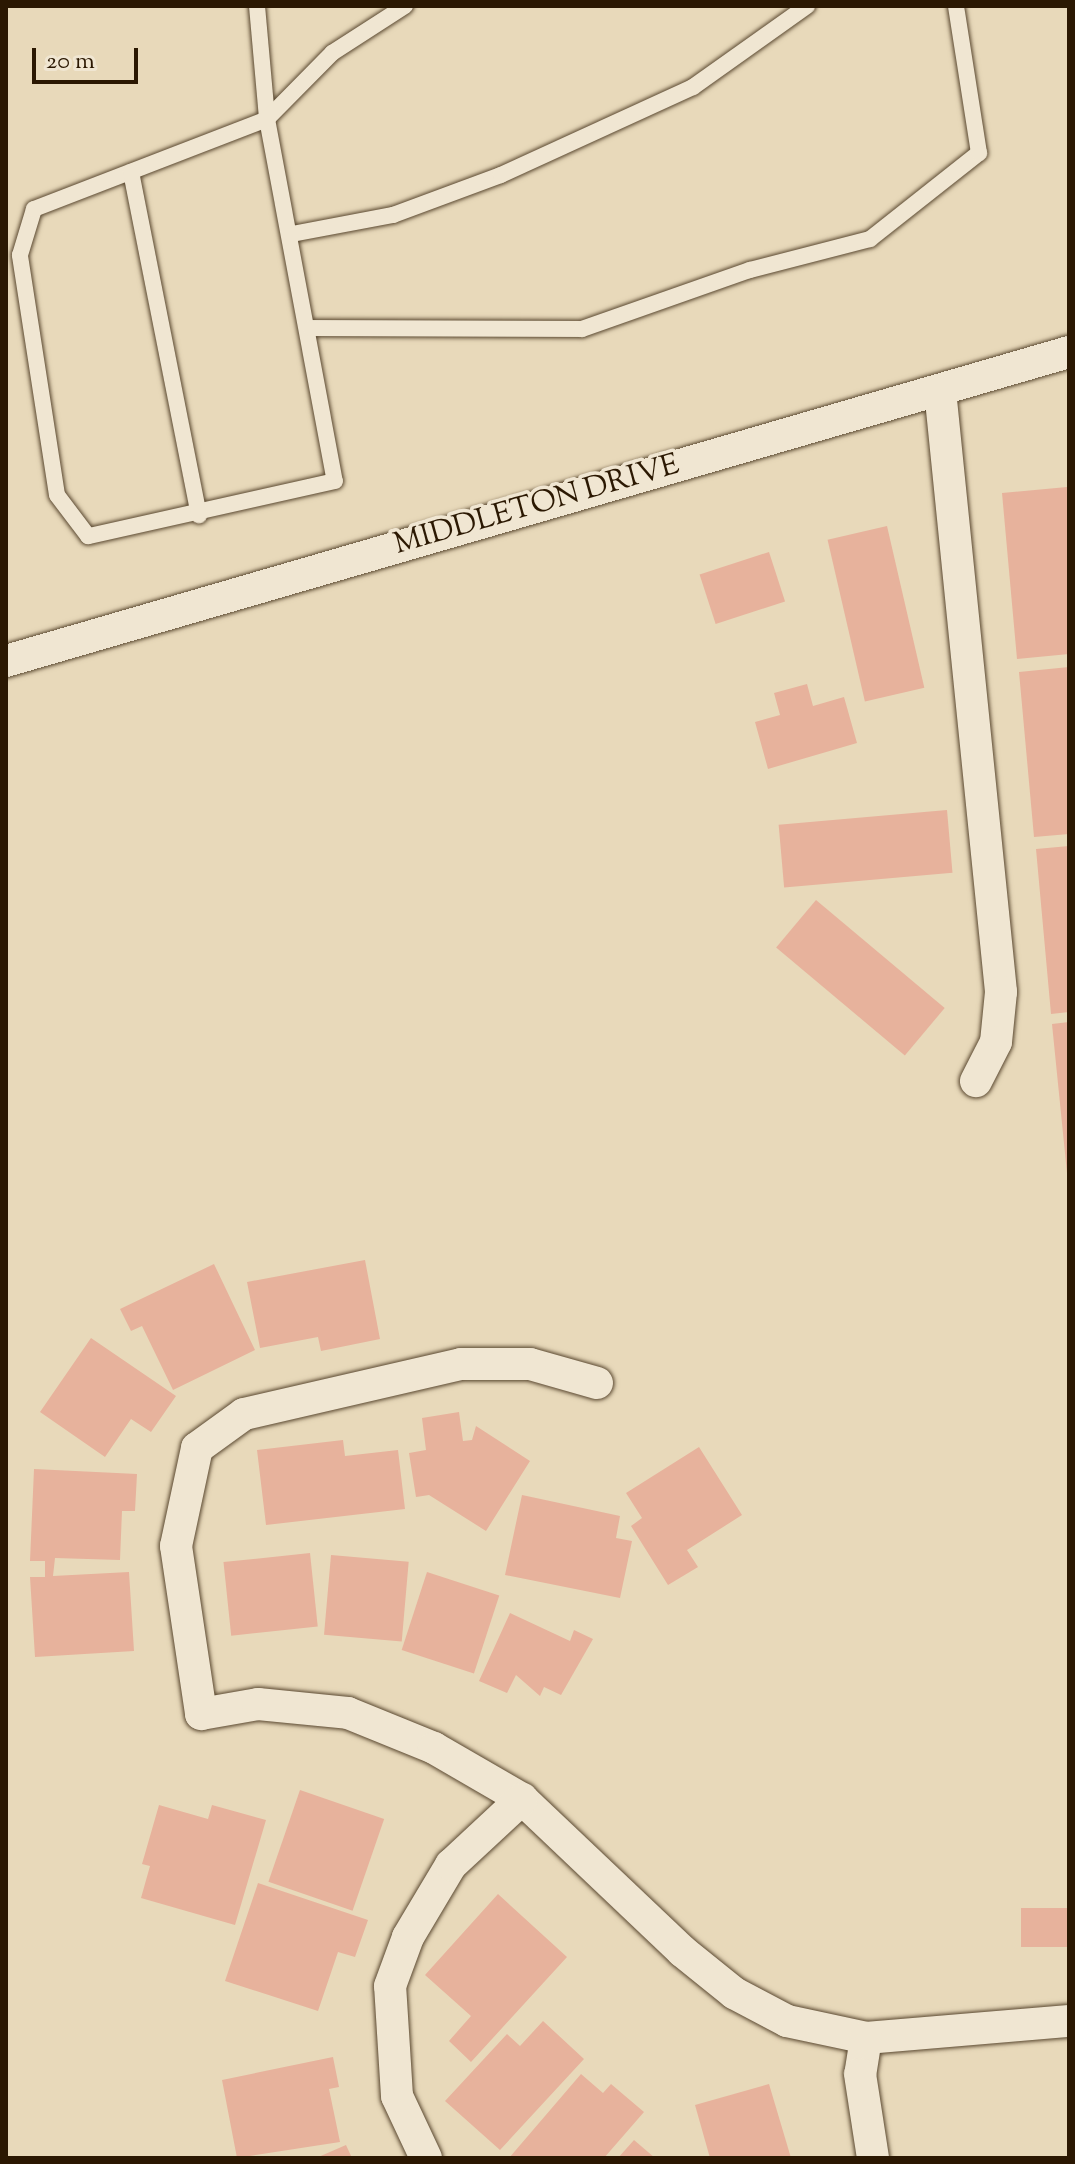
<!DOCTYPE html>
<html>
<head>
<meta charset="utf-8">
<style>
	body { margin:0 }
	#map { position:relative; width:1075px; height:2164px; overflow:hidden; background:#e8d9ba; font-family:"Sorts Mill Goudy",serif }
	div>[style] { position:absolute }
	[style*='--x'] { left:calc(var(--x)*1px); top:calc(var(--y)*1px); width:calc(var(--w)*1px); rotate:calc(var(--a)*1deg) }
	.building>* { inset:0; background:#e7b29c; transform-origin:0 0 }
	.roads { filter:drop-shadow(0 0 2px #5a4830) drop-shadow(0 0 2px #5a4830) }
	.lane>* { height:16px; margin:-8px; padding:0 8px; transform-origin:8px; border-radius:8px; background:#f0e6d2 }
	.street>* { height:32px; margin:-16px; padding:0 16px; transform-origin:16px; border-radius:16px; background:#f0e6d2 }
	span { translate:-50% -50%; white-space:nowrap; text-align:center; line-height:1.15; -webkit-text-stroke:7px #f0e6d2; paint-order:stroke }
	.street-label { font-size:30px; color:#2b1802 }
	.frame { position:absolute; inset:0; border:8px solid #2b1802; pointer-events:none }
	.scale { position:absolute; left:32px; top:48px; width:106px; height:36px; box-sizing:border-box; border:4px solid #2b1802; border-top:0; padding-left:10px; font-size:24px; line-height:28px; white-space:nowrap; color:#2b1802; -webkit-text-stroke:6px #f0e6d2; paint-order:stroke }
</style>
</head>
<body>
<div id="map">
	<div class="building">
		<i style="clip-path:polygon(1067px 487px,1069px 654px,1017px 659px,1002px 493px)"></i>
		<i style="left:887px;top:526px;width:166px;height:61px;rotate:77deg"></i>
		<i style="left:769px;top:552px;width:52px;height:73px;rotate:72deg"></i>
		<i style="clip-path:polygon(1069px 667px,1069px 834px,1034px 837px,1019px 672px)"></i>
		<i style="clip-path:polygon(807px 684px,813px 706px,844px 697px,857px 743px,768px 769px,755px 722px,780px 715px,774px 693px)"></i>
		<i style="left:947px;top:810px;width:63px;height:169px;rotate:85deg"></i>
		<i style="clip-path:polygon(1069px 846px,1069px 1012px,1051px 1014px,1036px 849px)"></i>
		<i style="left:816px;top:900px;width:168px;height:62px;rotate:40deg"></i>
		<i style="clip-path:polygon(1069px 1022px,1069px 1173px,1067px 1173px,1052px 1024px)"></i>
		<i style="clip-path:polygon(365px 1260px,380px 1339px,321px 1351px,318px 1337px,260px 1348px,247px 1282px)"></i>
		<i style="clip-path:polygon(214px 1264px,255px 1350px,173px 1390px,142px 1326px,131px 1331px,120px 1309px)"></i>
		<i style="clip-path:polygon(91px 1338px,176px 1396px,151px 1432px,131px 1419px,105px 1457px,40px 1412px)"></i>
		<i style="clip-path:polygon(459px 1412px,463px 1441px,472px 1440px,476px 1426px,530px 1461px,486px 1531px,429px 1495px,416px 1497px,409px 1453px,426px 1450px,422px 1418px)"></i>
		<i style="clip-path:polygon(343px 1440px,345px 1456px,398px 1450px,405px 1509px,266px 1525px,257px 1450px)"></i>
		<i style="clip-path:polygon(699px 1447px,742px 1515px,687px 1550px,698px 1567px,668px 1585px,631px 1526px,642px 1518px,626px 1493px)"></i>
		<i style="clip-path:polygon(34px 1469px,137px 1474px,135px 1511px,122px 1511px,120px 1560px,55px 1558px,53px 1576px,129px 1572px,134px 1651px,35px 1657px,30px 1577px,45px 1577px,45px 1561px,30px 1561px)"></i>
		<i style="clip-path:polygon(522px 1495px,620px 1516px,616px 1538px,632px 1541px,620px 1598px,505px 1575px)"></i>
		<i style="left:310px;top:1553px;width:74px;height:87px;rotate:84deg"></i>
		<i style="left:331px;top:1555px;width:78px;height:80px;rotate:5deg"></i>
		<i style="left:427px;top:1572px;width:76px;height:82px;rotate:18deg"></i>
		<i style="clip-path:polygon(510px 1613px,570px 1641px,574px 1630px,593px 1639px,561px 1695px,544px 1687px,540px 1696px,516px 1675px,507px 1693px,479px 1681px)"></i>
		<i style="left:300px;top:1790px;width:89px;height:97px;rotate:19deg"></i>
		<i style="clip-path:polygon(159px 1805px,208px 1819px,212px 1805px,266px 1820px,235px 1925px,141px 1898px,150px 1866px,142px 1864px)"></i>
		<i style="clip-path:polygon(258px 1883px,368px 1920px,355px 1957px,338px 1952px,318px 2011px,225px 1981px)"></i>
		<i style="clip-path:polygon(498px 1894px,567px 1957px,471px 2062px,449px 2041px,471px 2016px,425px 1975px)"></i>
		<i style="left:1021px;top:1908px;width:48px;height:39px"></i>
		<i style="clip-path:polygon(543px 2021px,584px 2059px,500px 2150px,445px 2101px,507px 2034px,520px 2046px)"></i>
		<i style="clip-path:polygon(333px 2057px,339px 2087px,329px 2089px,340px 2142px,237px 2158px,222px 2080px)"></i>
		<i style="clip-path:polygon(581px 2074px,603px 2093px,611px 2084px,644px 2112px,604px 2158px,509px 2158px)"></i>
		<i style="clip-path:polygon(769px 2084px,791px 2158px,710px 2158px,695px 2105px)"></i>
		<i style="clip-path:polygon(634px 2140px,655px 2158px,618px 2158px)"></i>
		<i style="clip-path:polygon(346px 2145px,352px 2158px,316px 2158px)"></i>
	</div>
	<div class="roads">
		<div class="lane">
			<i style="--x:257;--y:6;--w:113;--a:84.9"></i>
			<i style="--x:267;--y:119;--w:368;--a:79.4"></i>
			<i style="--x:335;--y:481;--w:253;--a:167.4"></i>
			<i style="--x:88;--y:536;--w:51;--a:-127.1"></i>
			<i style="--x:57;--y:495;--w:243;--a:-98.8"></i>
			<i style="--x:20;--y:255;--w:48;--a:-73.1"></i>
			<i style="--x:34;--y:209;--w:250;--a:-21.1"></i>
			<i style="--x:267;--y:119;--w:93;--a:-45.4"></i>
			<i style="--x:332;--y:53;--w:87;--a:-32.8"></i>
			<i style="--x:131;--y:172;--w:350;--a:78.8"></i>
			<i style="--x:292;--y:234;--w:103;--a:-10.7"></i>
			<i style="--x:393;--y:215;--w:115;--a:-20.3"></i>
			<i style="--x:501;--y:175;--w:211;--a:-24.6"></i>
			<i style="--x:693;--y:87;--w:140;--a:-35.4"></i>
			<i style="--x:311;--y:328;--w:271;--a:0.2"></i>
			<i style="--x:582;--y:329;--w:178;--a:-19.4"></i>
			<i style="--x:750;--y:270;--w:124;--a:-14.5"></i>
			<i style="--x:870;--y:239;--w:139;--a:-38.3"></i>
			<i style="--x:979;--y:153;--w:149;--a:-98.9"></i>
		</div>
		<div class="street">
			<i style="--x:940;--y:390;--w:605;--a:84.21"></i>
			<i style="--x:1001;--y:992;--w:50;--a:95.7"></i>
			<i style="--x:996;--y:1042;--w:44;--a:117.1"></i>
			<i style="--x:6;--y:661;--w:1107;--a:-16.21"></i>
			<i style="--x:597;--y:1383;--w:70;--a:-164.2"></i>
			<i style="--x:530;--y:1364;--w:69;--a:180"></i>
			<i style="--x:461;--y:1364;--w:223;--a:167"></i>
			<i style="--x:244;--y:1414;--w:58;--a:144.1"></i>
			<i style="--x:197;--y:1448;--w:100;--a:102.1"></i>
			<i style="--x:176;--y:1546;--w:170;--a:81.5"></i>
			<i style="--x:201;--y:1714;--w:58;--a:-10"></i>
			<i style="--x:258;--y:1704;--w:90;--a:5.7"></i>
			<i style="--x:348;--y:1713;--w:93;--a:22.1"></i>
			<i style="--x:434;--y:1748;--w:102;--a:30.1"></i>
			<i style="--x:522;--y:1799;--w:221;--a:43.5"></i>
			<i style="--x:682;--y:1951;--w:67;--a:38.9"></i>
			<i style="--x:734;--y:1993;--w:60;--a:27.8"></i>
			<i style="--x:787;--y:2021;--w:81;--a:12.1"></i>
			<i style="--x:866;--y:2038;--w:204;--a:-4.8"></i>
			<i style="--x:866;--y:2038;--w:36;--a:99"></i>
			<i style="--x:860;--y:2074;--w:85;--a:81.2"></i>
			<i style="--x:426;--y:2158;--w:68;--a:-115.1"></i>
			<i style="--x:397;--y:2096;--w:110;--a:-93.6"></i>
			<i style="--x:390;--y:1986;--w:52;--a:-69.8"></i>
			<i style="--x:408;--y:1937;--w:84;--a:-59.2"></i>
			<i style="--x:451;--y:1865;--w:97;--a:-42.9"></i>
		</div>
	</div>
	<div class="street-label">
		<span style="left:537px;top:506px;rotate:-16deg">MIDDLETON DRIVE</span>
	</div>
	<div class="frame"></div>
	<div class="scale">20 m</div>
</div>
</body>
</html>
